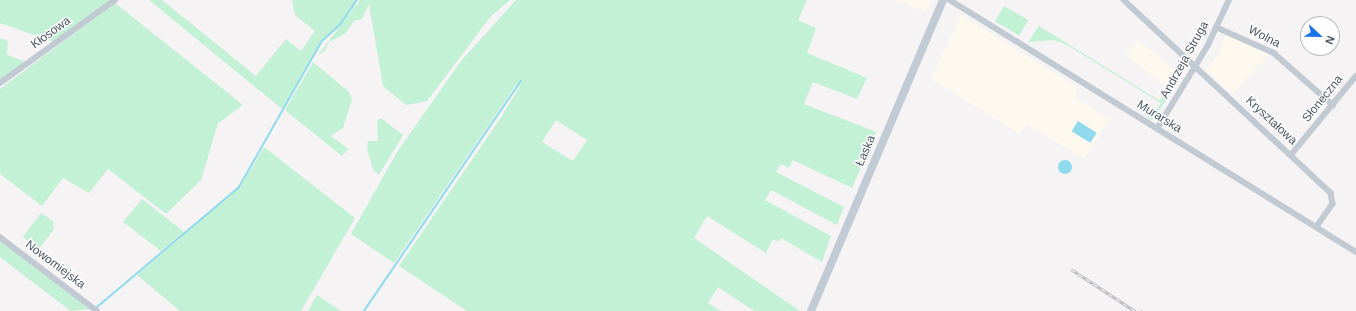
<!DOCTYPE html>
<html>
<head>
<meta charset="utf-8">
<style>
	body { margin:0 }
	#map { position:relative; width:1356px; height:311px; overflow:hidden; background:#f5f3f3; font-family:Helvetica,sans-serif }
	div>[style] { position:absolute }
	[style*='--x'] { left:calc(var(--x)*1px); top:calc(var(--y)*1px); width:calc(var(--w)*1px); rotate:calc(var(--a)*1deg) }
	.commercial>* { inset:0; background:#fdf9ef; transform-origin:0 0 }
	.green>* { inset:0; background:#c3f1d5; transform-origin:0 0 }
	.water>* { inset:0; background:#90daee; transform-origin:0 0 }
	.round { border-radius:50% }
	.stream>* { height:1.5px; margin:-0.75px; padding:0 0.75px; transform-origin:0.75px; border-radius:0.75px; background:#90daee }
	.minor>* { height:5.5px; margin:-2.75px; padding:0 2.75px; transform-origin:2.75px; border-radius:2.75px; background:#c1cad2 }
	.secondary>* { height:8px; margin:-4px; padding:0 4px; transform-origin:4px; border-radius:4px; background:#c1cbd6 }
	.rail>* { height:3px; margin-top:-1.5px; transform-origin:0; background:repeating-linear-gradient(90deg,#fff 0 4.5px,#b5b8bd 0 9px); box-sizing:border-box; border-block:1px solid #b5b8bd }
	span { translate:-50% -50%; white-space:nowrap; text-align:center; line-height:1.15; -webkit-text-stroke:3px #fff; paint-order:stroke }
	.street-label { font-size:12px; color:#4a5661 }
	.north { position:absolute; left:1300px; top:16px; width:40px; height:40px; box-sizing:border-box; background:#fff; border:1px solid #b7bbc0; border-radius:50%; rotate:112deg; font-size:11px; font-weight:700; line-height:16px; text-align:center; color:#4a5661 }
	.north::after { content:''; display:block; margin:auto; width:14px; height:18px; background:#1a73e8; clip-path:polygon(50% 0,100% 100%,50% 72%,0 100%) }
</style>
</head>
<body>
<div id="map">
	<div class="commercial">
		<i style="clip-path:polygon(896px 0,931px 0,926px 12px)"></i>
		<i style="clip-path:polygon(961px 15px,1077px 87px,1075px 97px,1109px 119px,1084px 159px,1027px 124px,1020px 134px,931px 79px)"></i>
		<i style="clip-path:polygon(1226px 33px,1271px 53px,1232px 94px,1206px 70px,1218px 55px)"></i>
		<i style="left:1138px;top:40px;width:53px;height:19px;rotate:39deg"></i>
	</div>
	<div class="green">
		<i style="clip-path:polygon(0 0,111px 0,54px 42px,0 23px)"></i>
		<i style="clip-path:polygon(149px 0,162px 0,256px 76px,286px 39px,301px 51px,315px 31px,295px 15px,292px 0,357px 0,340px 24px,323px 38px,282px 109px)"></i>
		<i style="clip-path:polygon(360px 0,510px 0,491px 16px,427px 101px,406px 105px,383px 86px,369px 4px,362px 19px,354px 21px,345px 34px,329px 42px,325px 51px,318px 55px)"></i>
		<i style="clip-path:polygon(evenodd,516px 0,807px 0,798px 20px,816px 28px,807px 53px,867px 78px,857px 99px,813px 82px,804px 104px,876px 132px,852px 188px,793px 160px,789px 168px,781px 164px,776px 172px,844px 207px,837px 225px,771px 190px,765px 200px,831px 236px,822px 262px,781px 238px,778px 242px,773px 239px,766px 253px,707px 216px,694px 238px,800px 311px,754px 311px,718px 287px,708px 303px,721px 311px,467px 311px,399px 266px,502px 116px,521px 84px,518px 82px,394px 263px,351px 234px,397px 152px,461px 61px,516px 0,556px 120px,587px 140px,573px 161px,542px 142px,556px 120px)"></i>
		<i style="clip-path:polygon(115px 3px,243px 105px,218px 123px,201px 180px,166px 214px,108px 169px,89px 193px,63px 178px,42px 206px,0 174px,0 89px)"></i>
		<i style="left:1004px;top:6px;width:28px;height:18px;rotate:30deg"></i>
		<i style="clip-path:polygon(1039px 26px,1160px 101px,1165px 93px,1169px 95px,1155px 117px,1151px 120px,1143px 115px,1151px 118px,1161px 103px,1067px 45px,1054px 40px,1028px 42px)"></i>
		<i style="clip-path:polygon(0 38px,8px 41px,7px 55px,26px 62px,0 82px)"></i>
		<i style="clip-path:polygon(313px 62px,349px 92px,352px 99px,343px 128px,331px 136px,348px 149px,342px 156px,285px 110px)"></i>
		<i style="clip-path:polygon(381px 118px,403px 135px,379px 175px,373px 170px,367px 149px,368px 141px,378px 141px,377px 121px)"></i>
		<i style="clip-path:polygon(264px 147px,355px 218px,301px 311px,180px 311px,137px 275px,240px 187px)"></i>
		<i style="clip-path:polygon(142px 199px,184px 232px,161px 251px,123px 222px)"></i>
		<i style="clip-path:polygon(41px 213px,53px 221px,54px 229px,39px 249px,23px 237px)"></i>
		<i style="clip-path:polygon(0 240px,50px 279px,90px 309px,71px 311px,39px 287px,0 257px)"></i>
		<i style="clip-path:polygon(317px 295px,341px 311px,308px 311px)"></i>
	</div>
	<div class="water">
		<i style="left:1078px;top:121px;width:22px;height:12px;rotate:32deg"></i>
		<i class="round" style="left:1058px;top:160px;width:14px;height:14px"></i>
	</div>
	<div class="stream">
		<i style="--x:96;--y:308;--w:187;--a:-40.2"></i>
		<i style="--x:239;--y:187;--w:168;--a:-60.4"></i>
		<i style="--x:322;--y:41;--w:24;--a:-42"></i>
		<i style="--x:340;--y:25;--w:30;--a:-56"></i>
		<i style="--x:364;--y:311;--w:278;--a:-55.7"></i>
	</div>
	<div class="minor">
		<i style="--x:950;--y:0;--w:478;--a:31.8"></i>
		<i style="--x:1124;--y:0;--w:283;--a:43"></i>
		<i style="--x:1331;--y:193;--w:11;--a:80"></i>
		<i style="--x:1333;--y:204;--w:28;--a:125"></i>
		<i style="--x:1216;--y:27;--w:64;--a:24.1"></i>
		<i style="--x:1274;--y:53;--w:79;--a:41.4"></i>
		<i style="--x:0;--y:83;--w:142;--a:-35.8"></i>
		<i style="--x:1157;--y:129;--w:98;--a:-58.7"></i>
		<i style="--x:1208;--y:45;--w:50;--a:-65"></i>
		<i style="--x:1291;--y:155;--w:102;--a:-50.6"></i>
		<i style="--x:0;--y:237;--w:122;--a:37.3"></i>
	</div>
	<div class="secondary">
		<i style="--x:811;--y:311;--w:338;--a:-67"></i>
	</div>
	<div class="rail">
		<i style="--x:1071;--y:269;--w:77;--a:33.3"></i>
		<i style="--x:1141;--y:311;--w:1;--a:0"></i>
	</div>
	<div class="street-label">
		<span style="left:51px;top:33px;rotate:-36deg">Kłosowa</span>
		<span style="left:1264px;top:37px;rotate:27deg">Wolna</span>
		<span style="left:1185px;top:60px;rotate:-61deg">Andrzeja Struga</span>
		<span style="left:1323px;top:99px;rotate:-51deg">Słoneczna</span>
		<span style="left:1159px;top:117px;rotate:32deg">Murarska</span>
		<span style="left:1271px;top:121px;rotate:43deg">Kryształowa</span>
		<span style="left:866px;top:151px;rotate:-67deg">Łaska</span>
		<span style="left:55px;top:265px;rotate:37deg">Nowomiejska</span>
	</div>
	<div class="north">N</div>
</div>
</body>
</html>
